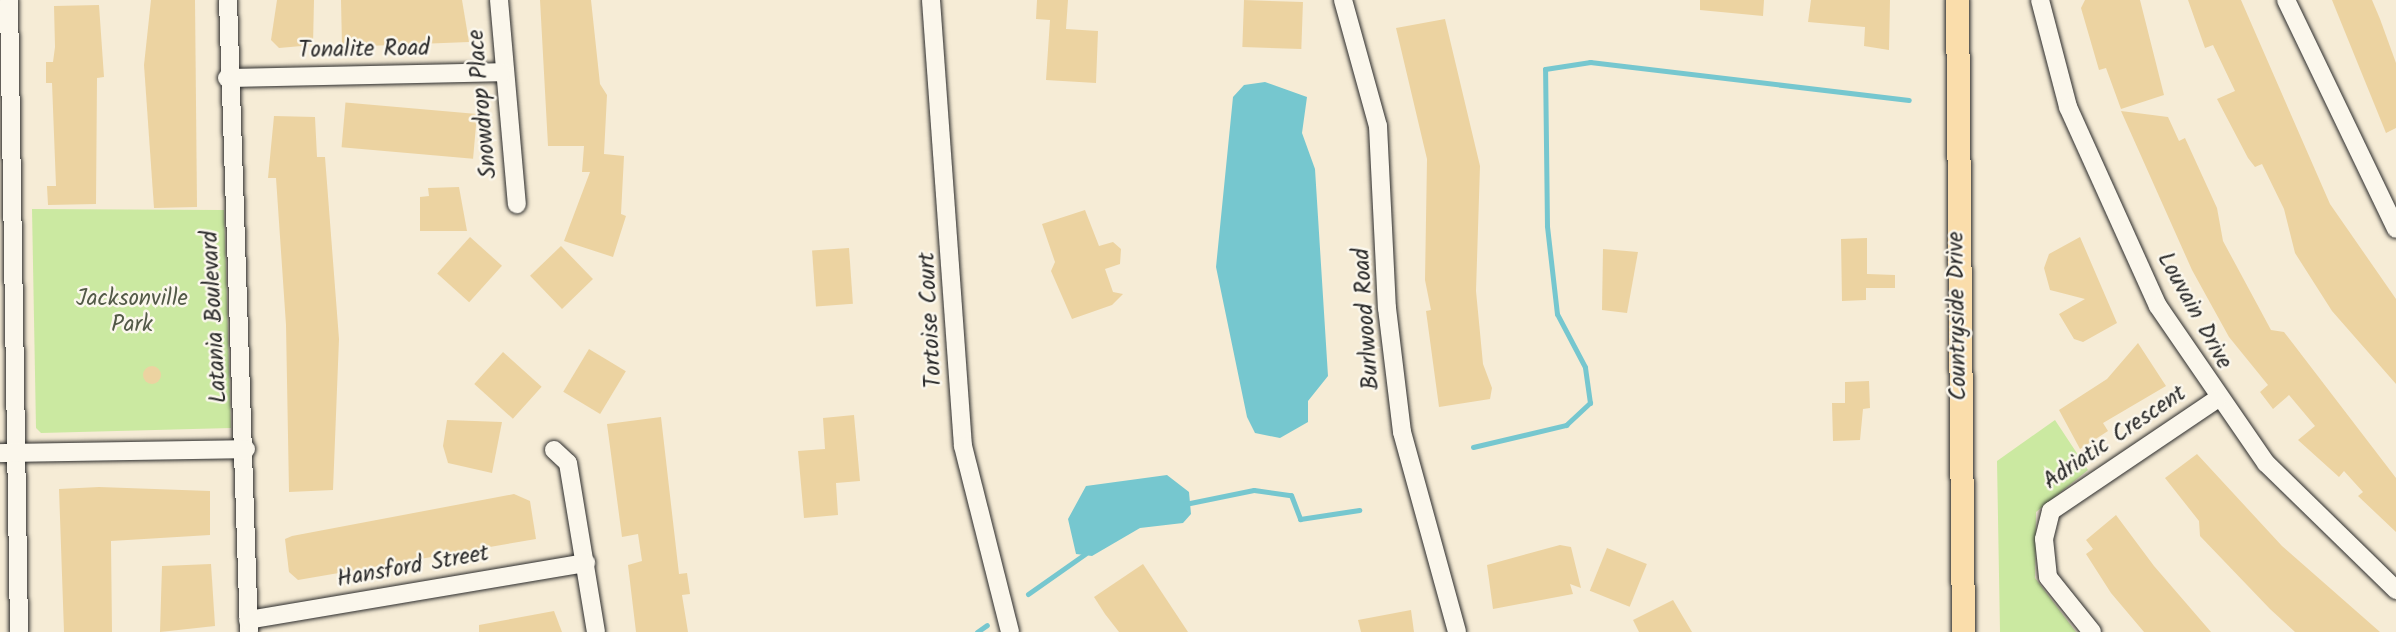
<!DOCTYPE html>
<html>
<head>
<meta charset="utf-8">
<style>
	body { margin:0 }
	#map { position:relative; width:2396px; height:632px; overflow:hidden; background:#f6ecd6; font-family:Kalam,sans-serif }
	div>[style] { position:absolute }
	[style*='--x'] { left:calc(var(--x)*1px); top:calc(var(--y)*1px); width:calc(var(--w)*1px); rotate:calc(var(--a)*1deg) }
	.green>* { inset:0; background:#cbe9a1 }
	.water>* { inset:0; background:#76c7cf }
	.stream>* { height:5px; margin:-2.5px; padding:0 2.5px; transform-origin:2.5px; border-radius:2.5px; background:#76c7cf }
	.building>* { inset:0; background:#ecd3a1; transform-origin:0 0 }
	.round { border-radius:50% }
	.roads { filter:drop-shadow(0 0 2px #2b2b2b) drop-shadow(0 0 2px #2b2b2b) }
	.minor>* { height:18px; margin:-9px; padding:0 9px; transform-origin:9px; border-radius:9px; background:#fbf7ec }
	.major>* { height:23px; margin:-11.5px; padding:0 11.5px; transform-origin:11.5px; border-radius:11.5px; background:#faddab }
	span { translate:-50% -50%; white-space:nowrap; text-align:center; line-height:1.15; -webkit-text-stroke:5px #fbf7ec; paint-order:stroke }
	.street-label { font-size:23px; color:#2b2b2b }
	.park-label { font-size:23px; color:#535a48 }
</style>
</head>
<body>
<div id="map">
	<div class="green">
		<i style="clip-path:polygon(32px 209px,224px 210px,231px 428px,41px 433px,36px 428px)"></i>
		<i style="clip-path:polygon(2055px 420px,2088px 470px,2036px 512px,2035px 578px,2076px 632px,2000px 632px,1997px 461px)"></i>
	</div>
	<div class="water">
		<i style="clip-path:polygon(1265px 82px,1307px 97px,1302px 133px,1315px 169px,1328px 376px,1308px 401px,1308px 422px,1280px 438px,1255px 433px,1247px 417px,1216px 267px,1233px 97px,1244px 85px)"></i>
		<i style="clip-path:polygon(1167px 475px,1189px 492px,1191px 514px,1183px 523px,1140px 528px,1092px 556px,1076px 554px,1068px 519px,1086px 486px)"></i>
	</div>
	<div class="stream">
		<i style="--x:1473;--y:447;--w:96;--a:-13.3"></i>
		<i style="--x:1566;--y:425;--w:33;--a:-43"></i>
		<i style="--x:1590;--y:403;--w:36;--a:-98"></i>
		<i style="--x:1585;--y:367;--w:60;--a:-117.8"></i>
		<i style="--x:1557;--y:314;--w:89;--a:-96.5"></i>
		<i style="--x:1547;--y:226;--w:157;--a:-90.7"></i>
		<i style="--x:1545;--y:69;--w:46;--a:-8.8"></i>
		<i style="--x:1590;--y:62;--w:321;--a:6.8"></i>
		<i style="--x:1185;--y:504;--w:70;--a:-11.5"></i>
		<i style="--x:1254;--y:490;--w:37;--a:8"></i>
		<i style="--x:1291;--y:495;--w:26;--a:69"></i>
		<i style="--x:1300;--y:519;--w:60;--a:-8.7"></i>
		<i style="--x:1028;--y:594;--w:70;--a:-35.1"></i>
		<i style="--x:977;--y:632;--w:12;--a:-35"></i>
	</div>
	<div class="building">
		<i style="clip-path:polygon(151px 0,195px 0,197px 207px,154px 208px,144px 65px)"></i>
		<i style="clip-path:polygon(277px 0,314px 0,313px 45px,279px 48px,271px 40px)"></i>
		<i style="clip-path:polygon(341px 0,462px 0,469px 42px,342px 47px)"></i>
		<i style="clip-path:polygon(540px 0,591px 0,600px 84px,607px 95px,604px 154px,624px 156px,621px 214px,626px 216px,613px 257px,564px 241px,590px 172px,582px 172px,584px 146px,548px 146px)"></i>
		<i style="clip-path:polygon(1037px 0,1068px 0,1066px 29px,1098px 31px,1096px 83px,1046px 80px,1050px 20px,1036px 19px)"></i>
		<i style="left:1244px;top:0;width:59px;height:47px;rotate:2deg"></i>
		<i style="clip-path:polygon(1700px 0,1764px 0,1763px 16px,1700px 10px)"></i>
		<i style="clip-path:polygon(1811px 0,1890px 0,1889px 50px,1864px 46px,1865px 27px,1808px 22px)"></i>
		<i style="clip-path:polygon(2085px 0,2140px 0,2164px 95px,2121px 109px,2106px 68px,2099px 70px,2081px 8px)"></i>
		<i style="clip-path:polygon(2188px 0,2241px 0,2330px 204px,2396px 299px,2396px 384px,2332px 311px,2295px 253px,2284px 209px,2262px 164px,2255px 167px,2248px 158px,2217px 99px,2235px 91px,2213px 45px,2205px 48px)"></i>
		<i style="clip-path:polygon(2332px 0,2372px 0,2380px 19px,2396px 63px,2396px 128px,2386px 133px)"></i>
		<i style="clip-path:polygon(99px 5px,104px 77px,97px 78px,96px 204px,48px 205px,47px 186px,56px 186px,52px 83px,46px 83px,46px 62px,53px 62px,55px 47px,54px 6px)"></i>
		<i style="clip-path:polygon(1445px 19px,1480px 166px,1476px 291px,1483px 364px,1492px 388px,1490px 399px,1439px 407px,1426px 311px,1431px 310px,1425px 280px,1427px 159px,1396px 28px)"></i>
		<i style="clip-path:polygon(2121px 111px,2168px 117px,2179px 141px,2185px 138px,2217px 208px,2223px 241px,2271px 330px,2284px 332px,2396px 478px,2396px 532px,2358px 496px,2363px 492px,2344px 471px,2339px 477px,2298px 440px,2315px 426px,2289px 395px,2273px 409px,2260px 392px,2268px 385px,2229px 337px,2192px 270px)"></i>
		<i style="left:477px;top:114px;width:45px;height:132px;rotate:95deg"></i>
		<i style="clip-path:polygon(274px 116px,315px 117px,317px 157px,325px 157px,339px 339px,333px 490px,289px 492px,286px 325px,276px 178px,268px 178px)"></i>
		<i style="clip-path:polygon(459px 187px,467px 231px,420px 231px,420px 197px,429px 196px,428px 188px)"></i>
		<i style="clip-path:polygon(1085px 210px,1099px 246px,1113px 242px,1121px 249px,1120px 264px,1105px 269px,1113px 292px,1123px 294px,1112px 305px,1072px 319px,1051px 271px,1055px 262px,1042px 224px)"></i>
		<i style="left:470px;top:237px;width:43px;height:49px;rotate:42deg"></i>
		<i style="clip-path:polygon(2080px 237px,2117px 323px,2083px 342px,2074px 339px,2059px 314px,2085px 299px,2050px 290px,2044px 268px,2049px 254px)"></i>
		<i style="clip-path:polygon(1867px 238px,1867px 274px,1895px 275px,1895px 288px,1866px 288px,1866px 300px,1842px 301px,1841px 239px)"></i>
		<i style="left:561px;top:246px;width:46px;height:43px;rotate:46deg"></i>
		<i style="left:849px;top:248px;width:56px;height:37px;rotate:86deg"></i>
		<i style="clip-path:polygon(1603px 249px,1638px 252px,1627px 313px,1602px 310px)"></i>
		<i style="clip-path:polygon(2138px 343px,2166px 386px,2103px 423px,2108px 431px,2080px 449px,2059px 410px,2107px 379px)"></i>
		<i style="left:589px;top:349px;width:43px;height:50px;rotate:31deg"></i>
		<i style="left:503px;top:352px;width:52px;height:43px;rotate:42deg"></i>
		<i class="round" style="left:143px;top:366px;width:18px;height:18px"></i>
		<i style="clip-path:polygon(1869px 381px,1870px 408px,1863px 409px,1860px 440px,1833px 441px,1832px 403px,1845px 403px,1845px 382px)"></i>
		<i style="clip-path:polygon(854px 415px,860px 481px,836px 483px,838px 515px,804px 518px,798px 451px,825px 449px,823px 418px)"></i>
		<i style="clip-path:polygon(661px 417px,679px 574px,687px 573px,690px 594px,682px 595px,688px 632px,636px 632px,628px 565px,642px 561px,638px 534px,622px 537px,607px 424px)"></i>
		<i style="clip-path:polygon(447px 420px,502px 422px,492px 473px,448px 463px,443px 446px)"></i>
		<i style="clip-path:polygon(2197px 454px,2282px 546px,2380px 632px,2295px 632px,2270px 609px,2200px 536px,2199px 521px,2165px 478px)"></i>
		<i style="clip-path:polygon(99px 487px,210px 491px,210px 535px,111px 541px,112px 632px,64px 632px,59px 489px)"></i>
		<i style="clip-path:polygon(514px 494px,530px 501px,536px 539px,298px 580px,289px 572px,285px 539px,292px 536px)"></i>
		<i style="clip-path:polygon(2116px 515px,2154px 566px,2211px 632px,2144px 632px,2111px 593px,2086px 554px,2093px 549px,2086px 540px)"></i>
		<i style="clip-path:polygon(1560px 545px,1571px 547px,1581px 588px,1570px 584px,1573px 594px,1493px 609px,1487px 565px)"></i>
		<i style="left:1607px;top:548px;width:43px;height:46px;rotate:22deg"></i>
		<i style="clip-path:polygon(211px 564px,215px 626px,160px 632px,162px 566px)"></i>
		<i style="clip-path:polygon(1143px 564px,1188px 632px,1119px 632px,1105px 614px,1094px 597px)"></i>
		<i style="clip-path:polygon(1673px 600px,1692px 632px,1639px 632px,1633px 620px)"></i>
		<i style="clip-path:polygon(1411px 610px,1414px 632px,1361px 632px,1358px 620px)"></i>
		<i style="clip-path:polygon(554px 611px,562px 632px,479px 632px,479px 625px)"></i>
	</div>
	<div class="roads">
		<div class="minor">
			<i style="--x:9;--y:0;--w:632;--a:89.09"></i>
			<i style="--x:228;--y:0;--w:632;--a:88.1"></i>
			<i style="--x:499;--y:0;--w:205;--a:85"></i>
			<i style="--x:931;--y:0;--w:447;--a:85.9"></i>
			<i style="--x:963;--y:446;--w:192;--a:75.8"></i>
			<i style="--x:1343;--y:0;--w:131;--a:74.5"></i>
			<i style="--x:1378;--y:126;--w:182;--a:87.2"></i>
			<i style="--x:1387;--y:308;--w:125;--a:83.1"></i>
			<i style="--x:1402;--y:432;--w:207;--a:74.6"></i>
			<i style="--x:2040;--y:0;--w:111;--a:75.3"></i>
			<i style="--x:2068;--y:107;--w:218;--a:65.7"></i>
			<i style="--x:2158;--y:306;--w:191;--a:55.5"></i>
			<i style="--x:2266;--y:463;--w:182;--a:44.3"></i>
			<i style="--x:2286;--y:0;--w:254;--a:64.3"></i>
			<i style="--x:227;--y:78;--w:275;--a:-1.2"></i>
			<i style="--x:554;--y:450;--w:19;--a:43"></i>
			<i style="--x:568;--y:463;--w:171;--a:80.6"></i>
			<i style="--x:0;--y:453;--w:246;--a:-0.9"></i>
			<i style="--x:248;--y:620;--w:343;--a:-9.6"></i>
			<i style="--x:2092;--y:632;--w:70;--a:-128.7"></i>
			<i style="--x:2048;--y:577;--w:38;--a:-96"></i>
			<i style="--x:2044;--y:539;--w:29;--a:-76"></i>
			<i style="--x:2051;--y:511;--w:200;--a:-34"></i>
		</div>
		<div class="major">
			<i style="--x:1957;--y:0;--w:632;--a:89.46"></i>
		</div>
	</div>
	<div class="street-label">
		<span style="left:364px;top:50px;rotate:-1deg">Tonalite Road</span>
		<span style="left:483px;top:104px;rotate:-95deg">Snowdrop Place</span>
		<span style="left:2194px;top:311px;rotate:61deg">Louvain Drive</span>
		<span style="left:1958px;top:316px;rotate:-91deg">Countryside Drive</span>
		<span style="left:215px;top:317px;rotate:-93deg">Latania Boulevard</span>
		<span style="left:1367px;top:319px;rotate:-94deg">Burlwood Road</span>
		<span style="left:931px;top:320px;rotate:-93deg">Tortoise Court</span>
		<span style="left:2115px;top:438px;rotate:-34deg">Adriatic Crescent</span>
		<span style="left:413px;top:567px;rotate:-10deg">Hansford Street</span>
	</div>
	<div class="park-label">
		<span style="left:132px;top:312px">Jacksonville<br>Park</span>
	</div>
</div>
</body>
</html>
